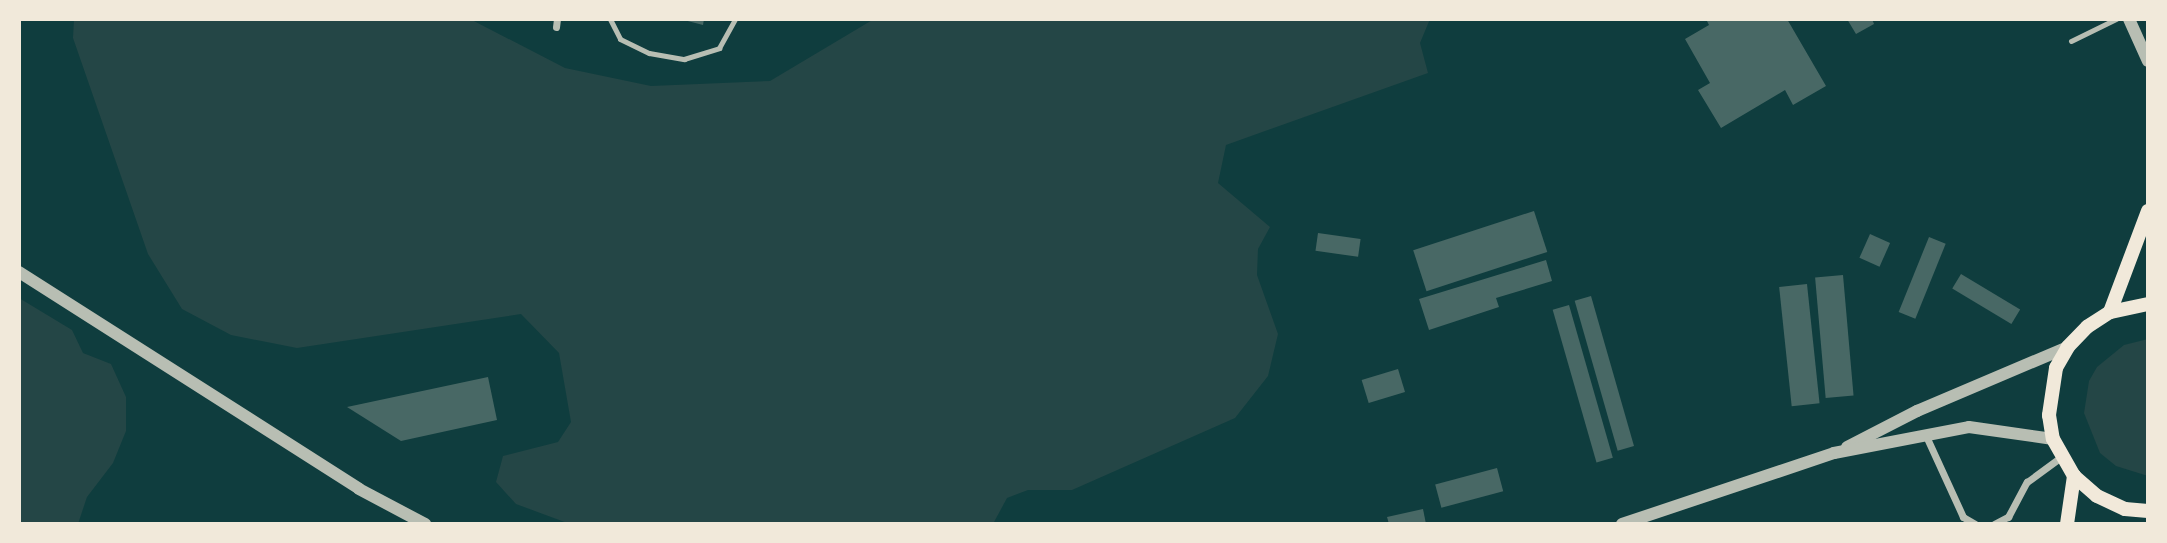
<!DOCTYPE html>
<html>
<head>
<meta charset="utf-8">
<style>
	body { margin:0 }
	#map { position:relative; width:2167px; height:543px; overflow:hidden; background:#0f3d3e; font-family:"Nunito Sans",sans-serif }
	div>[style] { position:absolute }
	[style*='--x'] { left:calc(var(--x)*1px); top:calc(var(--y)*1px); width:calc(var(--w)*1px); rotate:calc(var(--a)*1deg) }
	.green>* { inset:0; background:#244646 }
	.building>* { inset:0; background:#486865; transform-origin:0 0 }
	.service>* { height:5px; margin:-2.5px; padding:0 2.5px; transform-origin:2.5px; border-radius:2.5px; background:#b8beb3 }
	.minor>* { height:7px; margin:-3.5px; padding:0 3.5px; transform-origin:3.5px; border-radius:3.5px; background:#b8beb3 }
	.tertiary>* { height:12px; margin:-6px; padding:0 6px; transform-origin:6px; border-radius:6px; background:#b8beb3 }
	.secondary>* { height:14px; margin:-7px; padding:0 7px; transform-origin:7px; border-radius:7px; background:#f1e9da }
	span { translate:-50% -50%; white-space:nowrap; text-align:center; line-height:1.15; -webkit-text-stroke:7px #f1e9da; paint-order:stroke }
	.frame { position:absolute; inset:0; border:21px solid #f1e9da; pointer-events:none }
</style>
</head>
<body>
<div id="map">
	<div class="green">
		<i style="clip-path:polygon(74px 19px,470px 19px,565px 68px,651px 86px,770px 81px,874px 19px,1430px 19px,1420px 43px,1428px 73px,1226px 145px,1218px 183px,1270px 227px,1258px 249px,1257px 275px,1278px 334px,1268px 376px,1235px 418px,1072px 490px,1028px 490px,1007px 498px,993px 524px,570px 524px,516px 504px,496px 482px,503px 456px,558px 442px,571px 422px,559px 353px,521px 314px,297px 348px,231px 335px,182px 309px,148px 254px,73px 38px)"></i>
		<i style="clip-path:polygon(19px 298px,72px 330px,83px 353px,111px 364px,126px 397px,126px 431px,113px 463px,87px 497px,78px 524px,19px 524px)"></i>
		<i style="clip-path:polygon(2148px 339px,2148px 476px,2116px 466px,2100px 453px,2084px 413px,2089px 381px,2097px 367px,2124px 345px)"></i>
	</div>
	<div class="building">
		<i style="clip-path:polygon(680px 19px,704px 19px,703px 25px)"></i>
		<i style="clip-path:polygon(1706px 19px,1787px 19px,1826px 86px,1793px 105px,1785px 90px,1721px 128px,1698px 90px,1710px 83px,1685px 39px,1709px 25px)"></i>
		<i style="clip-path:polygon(1847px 19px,1872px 19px,1874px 24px,1856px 34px)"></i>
		<i style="left:1534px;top:211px;width:43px;height:127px;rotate:72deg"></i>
		<i style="left:1318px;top:233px;width:43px;height:18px;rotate:8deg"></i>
		<i style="left:1870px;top:234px;width:22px;height:26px;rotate:24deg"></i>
		<i style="left:1929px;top:237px;width:18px;height:81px;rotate:22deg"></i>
		<i style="clip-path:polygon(1546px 260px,1552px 281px,1496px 298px,1499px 307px,1429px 330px,1419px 299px)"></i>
		<i style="left:1961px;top:274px;width:69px;height:17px;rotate:31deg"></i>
		<i style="left:1843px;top:275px;width:121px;height:28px;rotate:85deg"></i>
		<i style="left:1807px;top:284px;width:120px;height:28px;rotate:84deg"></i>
		<i style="left:1591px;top:296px;width:156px;height:17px;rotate:74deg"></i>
		<i style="left:1569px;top:305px;width:159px;height:17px;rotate:74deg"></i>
		<i style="left:1398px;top:369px;width:24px;height:38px;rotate:73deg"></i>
		<i style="clip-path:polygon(488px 377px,497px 420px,401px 441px,347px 407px)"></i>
		<i style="left:1497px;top:468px;width:24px;height:64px;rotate:75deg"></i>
		<i style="clip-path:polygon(1423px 509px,1426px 524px,1389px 524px,1387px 517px)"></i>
	</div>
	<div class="service">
		<i style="--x:610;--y:19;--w:22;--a:63"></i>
		<i style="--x:620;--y:39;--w:32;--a:26"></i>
		<i style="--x:649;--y:53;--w:36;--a:10"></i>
		<i style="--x:684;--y:59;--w:37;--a:-17"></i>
		<i style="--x:719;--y:48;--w:33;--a:-61"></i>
		<i style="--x:2071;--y:41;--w:50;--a:-26.1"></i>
	</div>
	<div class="minor">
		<i style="--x:556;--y:27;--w:8;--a:-83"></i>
		<i style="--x:1926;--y:436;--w:89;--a:65.4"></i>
		<i style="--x:1963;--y:517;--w:14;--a:30"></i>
		<i style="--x:1994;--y:524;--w:16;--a:-27"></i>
		<i style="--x:2008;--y:517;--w:40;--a:-62"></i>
		<i style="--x:2027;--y:482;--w:42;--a:-36.3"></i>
	</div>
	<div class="tertiary">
		<i style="--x:2129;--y:19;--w:46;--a:65.7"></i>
		<i style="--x:19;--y:272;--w:403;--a:32.5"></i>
		<i style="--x:359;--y:489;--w:75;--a:27.9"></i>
		<i style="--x:1847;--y:447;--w:79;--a:-27.2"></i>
		<i style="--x:1917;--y:411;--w:164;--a:-23"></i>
		<i style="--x:1622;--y:524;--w:224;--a:-18.5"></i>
		<i style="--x:1834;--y:453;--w:137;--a:-10.9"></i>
		<i style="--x:1969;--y:427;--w:85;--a:8.1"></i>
	</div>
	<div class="secondary">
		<i style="--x:2148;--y:304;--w:39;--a:168"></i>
		<i style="--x:2110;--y:312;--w:27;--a:147"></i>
		<i style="--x:2087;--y:327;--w:28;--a:134"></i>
		<i style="--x:2068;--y:347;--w:24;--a:120"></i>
		<i style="--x:2056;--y:368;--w:48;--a:98.5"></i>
		<i style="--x:2049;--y:415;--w:24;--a:81"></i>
		<i style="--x:2053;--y:439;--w:43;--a:60.4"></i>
		<i style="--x:2074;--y:476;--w:30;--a:41"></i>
		<i style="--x:2097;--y:496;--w:31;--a:25"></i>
		<i style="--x:2125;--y:509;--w:23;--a:5"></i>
		<i style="--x:2110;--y:312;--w:108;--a:-69.4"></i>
		<i style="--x:2067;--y:524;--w:49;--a:-81.7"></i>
	</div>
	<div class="frame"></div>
</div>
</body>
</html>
